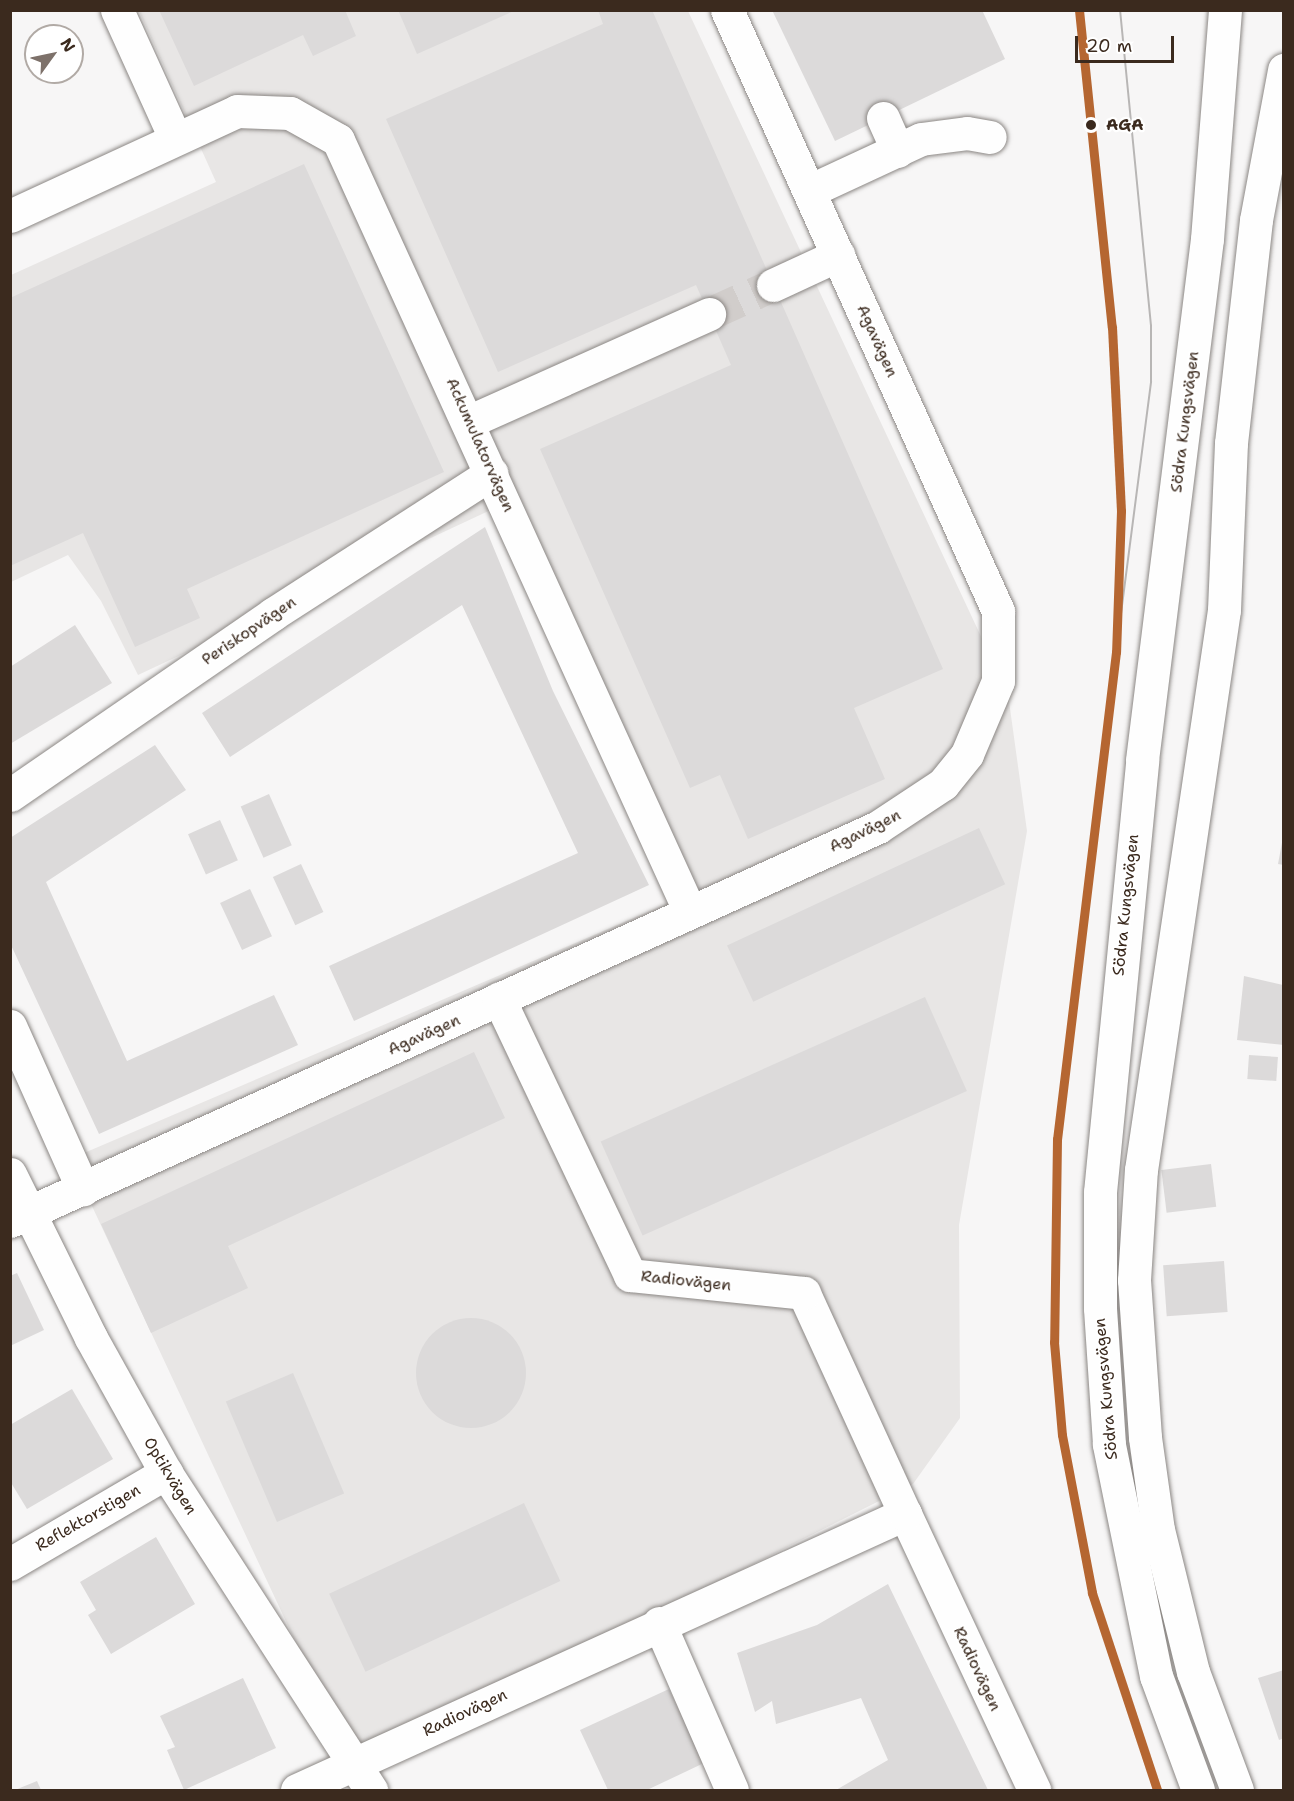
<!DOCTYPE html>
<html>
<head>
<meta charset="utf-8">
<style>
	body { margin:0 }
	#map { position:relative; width:1294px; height:1801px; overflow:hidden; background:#f7f6f6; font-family:"Shantell Sans",sans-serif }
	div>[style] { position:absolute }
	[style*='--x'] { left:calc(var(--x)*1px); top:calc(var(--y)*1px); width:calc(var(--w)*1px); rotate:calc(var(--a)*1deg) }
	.built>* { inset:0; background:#e8e6e5 }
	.building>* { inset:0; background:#dcdada; transform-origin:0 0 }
	.round { border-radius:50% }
	.minor-tunnel>* { height:33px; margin-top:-16.5px; transform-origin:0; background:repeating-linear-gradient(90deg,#d1cdcb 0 33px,transparent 0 49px) }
	.roads { filter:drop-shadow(0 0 2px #8b8784) drop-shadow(0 0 2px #8b8784) }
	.minor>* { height:33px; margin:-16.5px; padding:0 16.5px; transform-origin:16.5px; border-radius:16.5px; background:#fefefe }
	.major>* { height:33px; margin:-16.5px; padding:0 16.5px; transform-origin:16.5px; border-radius:16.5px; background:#fefefe }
	.tram>* { height:1.5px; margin:-0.75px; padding:0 0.75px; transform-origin:0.75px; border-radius:0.75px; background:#b8b6b5 }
	.rail-1>* { height:9px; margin:-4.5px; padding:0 4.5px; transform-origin:4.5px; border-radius:4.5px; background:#b56631 }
	.dots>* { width:16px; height:16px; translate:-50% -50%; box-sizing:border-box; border:3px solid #fff; border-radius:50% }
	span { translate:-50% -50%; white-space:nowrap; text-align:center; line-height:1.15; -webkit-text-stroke:4.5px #fff; paint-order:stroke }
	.stop-label { font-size:16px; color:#3b2a1e; font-weight:700 }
	.left { translate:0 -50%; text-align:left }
	.street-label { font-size:16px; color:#3b2a1e }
	.frame { position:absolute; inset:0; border:12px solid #3b2a1e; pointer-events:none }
	.north { position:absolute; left:24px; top:24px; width:60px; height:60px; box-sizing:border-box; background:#fff; border:2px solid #b1aaa5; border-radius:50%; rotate:57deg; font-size:16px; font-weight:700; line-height:24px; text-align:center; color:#3b2a1e }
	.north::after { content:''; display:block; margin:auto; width:21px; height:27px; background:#7d716a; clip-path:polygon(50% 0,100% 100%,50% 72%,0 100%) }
	.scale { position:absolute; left:1075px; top:36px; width:99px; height:27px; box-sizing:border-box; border:3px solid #3b2a1e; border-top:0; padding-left:8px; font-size:18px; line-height:21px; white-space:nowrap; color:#3b2a1e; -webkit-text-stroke:4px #fff; paint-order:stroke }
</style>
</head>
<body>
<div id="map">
	<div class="built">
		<i style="clip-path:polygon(139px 11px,688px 11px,1008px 694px,1027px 831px,959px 1225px,960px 1418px,913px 1484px,353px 1765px,70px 1159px,692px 893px,512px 500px,138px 675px,101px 601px,68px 555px,11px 582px,11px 275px,216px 182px)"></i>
	</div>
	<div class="building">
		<i style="clip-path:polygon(159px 10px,345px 10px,356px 36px,313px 56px,303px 35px,194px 86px)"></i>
		<i style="clip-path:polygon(398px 10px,516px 10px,417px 54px)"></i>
		<i style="clip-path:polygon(598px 10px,652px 10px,943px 669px,854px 708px,885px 779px,748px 839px,720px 775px,690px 788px,540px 449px,731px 365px,696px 285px,498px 372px,386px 119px,603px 24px)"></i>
		<i style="clip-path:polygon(772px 10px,982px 10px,1005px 59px,835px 141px)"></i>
		<i style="clip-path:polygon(304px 164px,444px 472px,187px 589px,200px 618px,135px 647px,83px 533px,10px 566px,10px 298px)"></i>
		<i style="clip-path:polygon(485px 527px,553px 691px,649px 885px,354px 1021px,329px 966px,578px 853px,462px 605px,230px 757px,202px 713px)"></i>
		<i style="clip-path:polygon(75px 625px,112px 683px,10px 744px,10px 667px)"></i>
		<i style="clip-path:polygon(155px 745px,186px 790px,46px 882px,127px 1061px,274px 995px,298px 1045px,99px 1134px,10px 943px,10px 838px)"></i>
		<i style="left:269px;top:794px;width:56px;height:31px;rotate:66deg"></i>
		<i style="left:220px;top:820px;width:44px;height:35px;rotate:66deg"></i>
		<i style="left:979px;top:828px;width:62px;height:278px;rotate:65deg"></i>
		<i style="clip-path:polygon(1284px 832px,1284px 865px,1278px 864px)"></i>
		<i style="left:301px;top:864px;width:53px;height:31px;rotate:65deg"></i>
		<i style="left:250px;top:889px;width:52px;height:33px;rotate:65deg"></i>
		<i style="clip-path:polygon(1244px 976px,1283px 985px,1284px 1045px,1237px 1040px)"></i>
		<i style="left:925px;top:997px;width:103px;height:355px;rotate:66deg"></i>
		<i style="clip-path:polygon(474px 1052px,505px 1118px,228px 1246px,248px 1288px,151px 1333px,101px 1224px)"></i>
		<i style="left:1249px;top:1055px;width:29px;height:24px;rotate:4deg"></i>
		<i style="left:1211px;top:1164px;width:43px;height:50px;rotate:83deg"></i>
		<i style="left:1224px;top:1261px;width:51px;height:61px;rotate:86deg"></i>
		<i style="clip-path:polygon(17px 1273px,44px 1330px,10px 1346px,10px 1276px)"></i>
		<i class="round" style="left:416px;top:1318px;width:110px;height:110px"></i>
		<i style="left:293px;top:1373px;width:131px;height:73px;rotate:67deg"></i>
		<i style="clip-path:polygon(72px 1389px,113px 1459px,27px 1509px,10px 1481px,10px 1425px)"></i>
		<i style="left:524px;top:1503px;width:86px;height:215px;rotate:65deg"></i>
		<i style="clip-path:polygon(156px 1537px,195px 1604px,111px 1654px,88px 1615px,96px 1610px,80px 1582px)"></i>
		<i style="clip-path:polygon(888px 1584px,988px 1790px,836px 1790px,888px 1760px,861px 1698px,776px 1724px,772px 1701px,755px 1712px,737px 1653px,817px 1625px)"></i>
		<i style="clip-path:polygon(1284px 1670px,1284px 1738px,1279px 1740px,1258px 1678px)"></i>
		<i style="clip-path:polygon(243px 1678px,276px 1748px,184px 1790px,167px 1750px,175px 1747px,160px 1716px)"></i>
		<i style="clip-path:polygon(669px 1689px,704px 1763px,647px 1790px,608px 1790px,580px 1730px)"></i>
		<i style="clip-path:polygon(37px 1781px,41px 1790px,15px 1790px)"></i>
	</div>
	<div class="minor-tunnel">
		<i style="--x:709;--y:314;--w:70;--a:-24.4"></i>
	</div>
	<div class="roads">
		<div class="minor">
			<i style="--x:117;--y:10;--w:141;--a:65.6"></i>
			<i style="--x:883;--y:118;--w:36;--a:66"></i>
			<i style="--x:809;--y:191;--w:123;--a:-24.9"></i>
			<i style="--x:921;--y:139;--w:46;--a:-7.4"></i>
			<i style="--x:967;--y:133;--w:23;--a:10"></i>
			<i style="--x:10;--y:216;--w:250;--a:-24.8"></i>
			<i style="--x:237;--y:111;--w:53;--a:2.2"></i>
			<i style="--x:290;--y:113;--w:55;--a:29.4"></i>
			<i style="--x:338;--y:140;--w:848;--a:65.49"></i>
			<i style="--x:773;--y:285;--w:72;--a:-24.8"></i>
			<i style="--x:470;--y:421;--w:262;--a:-24.1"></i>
			<i style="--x:10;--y:795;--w:319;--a:-34.5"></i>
			<i style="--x:273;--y:614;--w:260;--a:-32.8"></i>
			<i style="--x:10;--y:1026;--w:179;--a:65.9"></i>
			<i style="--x:10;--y:1174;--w:183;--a:63.7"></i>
			<i style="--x:91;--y:1338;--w:154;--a:60.9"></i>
			<i style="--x:166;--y:1473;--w:378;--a:57.1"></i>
			<i style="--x:10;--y:1221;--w:953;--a:-24.41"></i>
			<i style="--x:878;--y:827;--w:78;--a:-33.5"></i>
			<i style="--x:943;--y:784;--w:38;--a:-51"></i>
			<i style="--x:967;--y:754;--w:79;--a:-67"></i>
			<i style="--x:998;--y:681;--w:70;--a:-90"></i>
			<i style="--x:998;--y:611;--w:659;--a:-114.27"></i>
			<i style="--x:905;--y:1514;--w:305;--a:64.9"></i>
			<i style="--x:10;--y:1564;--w:181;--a:-30.3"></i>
			<i style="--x:659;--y:1623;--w:182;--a:66.4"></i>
			<i style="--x:297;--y:1790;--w:668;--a:-24.42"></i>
			<i style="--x:905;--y:1514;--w:243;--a:-114.6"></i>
			<i style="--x:804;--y:1293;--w:175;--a:-174.1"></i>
			<i style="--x:630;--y:1275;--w:306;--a:-115.4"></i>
			<i style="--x:1237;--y:1790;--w:126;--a:-110.4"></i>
			<i style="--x:1193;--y:1672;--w:146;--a:-103.8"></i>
			<i style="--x:1158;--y:1530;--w:94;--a:-98"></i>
			<i style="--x:1145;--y:1437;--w:157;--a:-94"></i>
			<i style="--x:1134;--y:1280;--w:110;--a:-86.4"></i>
			<i style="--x:1141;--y:1170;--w:566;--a:-81.57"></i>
			<i style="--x:1224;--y:610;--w:167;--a:-87.6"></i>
			<i style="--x:1231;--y:443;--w:224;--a:-83.6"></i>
			<i style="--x:1256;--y:220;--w:153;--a:-79.4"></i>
		</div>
		<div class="major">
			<i style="--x:1198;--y:1790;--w:121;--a:-110.2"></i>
			<i style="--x:1156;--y:1676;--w:237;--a:-101.5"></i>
			<i style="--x:1109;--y:1444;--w:136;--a:-93.8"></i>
			<i style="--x:1100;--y:1308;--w:116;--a:-90"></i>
			<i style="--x:1100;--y:1192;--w:434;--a:-84.4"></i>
			<i style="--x:1142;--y:760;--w:525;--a:-82.89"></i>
			<i style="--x:1207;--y:239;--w:230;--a:-85.5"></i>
		</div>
	</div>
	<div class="tram">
		<i style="--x:1116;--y:652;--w:272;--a:-82.6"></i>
		<i style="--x:1151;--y:382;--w:56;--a:-90"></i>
		<i style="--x:1151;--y:326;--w:318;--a:-95.6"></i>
	</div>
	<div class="rail-1">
		<i style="--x:1079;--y:10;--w:319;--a:84.1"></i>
		<i style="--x:1112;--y:327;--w:184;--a:87.2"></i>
		<i style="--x:1121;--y:511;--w:141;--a:92"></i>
		<i style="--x:1116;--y:652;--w:491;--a:96.9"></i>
		<i style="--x:1057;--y:1139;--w:203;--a:90.8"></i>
		<i style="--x:1054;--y:1342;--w:93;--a:85.1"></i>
		<i style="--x:1062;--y:1435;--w:161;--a:79.2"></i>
		<i style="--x:1092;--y:1593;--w:207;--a:71.7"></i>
	</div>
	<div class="dots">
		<i style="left:1091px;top:125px;background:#3b2a1e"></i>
	</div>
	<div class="stop-label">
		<span class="left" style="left:1106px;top:125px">AGA</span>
	</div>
	<div class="street-label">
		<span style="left:877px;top:341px;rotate:66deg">Agavägen</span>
		<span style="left:1185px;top:422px;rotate:-83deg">Södra Kungsvägen</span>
		<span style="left:480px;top:445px;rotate:66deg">Ackumulatorvägen</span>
		<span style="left:249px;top:631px;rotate:-34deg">Periskopvägen</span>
		<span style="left:865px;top:831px;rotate:-26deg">Agavägen</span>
		<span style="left:1126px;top:905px;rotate:-84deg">Södra Kungsvägen</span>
		<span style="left:424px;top:1035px;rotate:-24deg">Agavägen</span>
		<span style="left:686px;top:1281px;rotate:6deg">Radiovägen</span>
		<span style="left:1106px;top:1389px;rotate:-95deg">Södra Kungsvägen</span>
		<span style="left:170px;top:1476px;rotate:59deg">Optikvägen</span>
		<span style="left:88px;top:1518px;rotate:-30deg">Reflektorstigen</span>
		<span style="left:977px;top:1669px;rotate:65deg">Radiovägen</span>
		<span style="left:465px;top:1713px;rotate:-25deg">Radiovägen</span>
	</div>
	<div class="frame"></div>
	<div class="north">N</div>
	<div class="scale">20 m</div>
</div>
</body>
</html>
